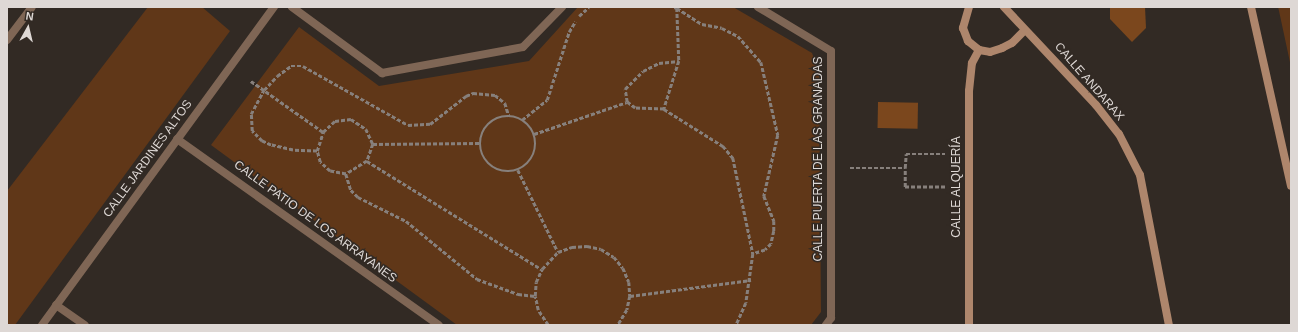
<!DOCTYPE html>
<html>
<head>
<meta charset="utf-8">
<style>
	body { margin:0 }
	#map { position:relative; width:1298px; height:332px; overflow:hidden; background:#322a24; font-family:Helvetica,sans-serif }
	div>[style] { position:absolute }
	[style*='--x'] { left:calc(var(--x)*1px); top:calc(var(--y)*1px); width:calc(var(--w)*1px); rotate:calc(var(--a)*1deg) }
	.green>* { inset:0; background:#603718 }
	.water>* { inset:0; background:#7b471d; transform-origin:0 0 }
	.path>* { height:2.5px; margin-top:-1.25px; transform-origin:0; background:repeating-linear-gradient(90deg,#87807c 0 4px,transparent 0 6px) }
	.path>.ring { margin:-1.25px; padding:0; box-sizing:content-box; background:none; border:2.5px solid #87807c; border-radius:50% }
	.street>* { height:8px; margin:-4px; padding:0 4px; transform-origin:4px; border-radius:4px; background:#7f6655 }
	.secondary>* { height:8px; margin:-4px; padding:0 4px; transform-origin:4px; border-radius:4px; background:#ae866c }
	span { translate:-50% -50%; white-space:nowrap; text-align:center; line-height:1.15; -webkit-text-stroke:3px #322a24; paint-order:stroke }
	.street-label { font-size:12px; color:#ded8d5 }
	.frame { position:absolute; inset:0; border:8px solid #ded8d5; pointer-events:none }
	.north { position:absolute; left:8px; top:8px; width:40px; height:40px; -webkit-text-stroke:3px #322a24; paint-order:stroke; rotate:8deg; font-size:11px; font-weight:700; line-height:16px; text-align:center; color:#ded8d5 }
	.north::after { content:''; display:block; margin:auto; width:14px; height:18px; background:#ded8d5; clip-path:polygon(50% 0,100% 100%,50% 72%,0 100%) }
</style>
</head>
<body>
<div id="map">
	<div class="green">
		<i style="clip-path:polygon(148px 7px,202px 7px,230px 31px,15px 325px,7px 325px,7px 191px)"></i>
		<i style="clip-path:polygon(578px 7px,733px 7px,812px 53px,819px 72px,821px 312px,811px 325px,457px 325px,211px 145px,299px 27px,379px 86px,529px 61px)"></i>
		<i style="clip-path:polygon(1278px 7px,1291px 7px,1291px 67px,1279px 11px)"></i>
	</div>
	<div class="water">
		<i style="clip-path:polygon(1110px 7px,1145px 7px,1146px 28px,1132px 42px,1110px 19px)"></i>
		<i style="left:878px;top:102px;width:40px;height:26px;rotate:1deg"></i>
	</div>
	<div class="path">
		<i style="--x:674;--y:7;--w:3;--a:18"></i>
		<i style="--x:677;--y:8;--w:53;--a:87.8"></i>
		<i style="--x:679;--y:61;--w:50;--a:107.4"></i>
		<i style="--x:664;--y:109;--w:29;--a:-178"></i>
		<i style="--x:635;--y:108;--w:10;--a:-143"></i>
		<i style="--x:627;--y:102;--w:13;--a:-99"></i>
		<i style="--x:625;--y:89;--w:25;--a:-45"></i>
		<i style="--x:643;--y:71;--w:18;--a:-27"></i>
		<i style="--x:659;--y:63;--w:20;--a:-6"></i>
		<i style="--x:677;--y:8;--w:30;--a:33"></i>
		<i style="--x:702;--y:24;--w:20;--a:11"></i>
		<i style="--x:722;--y:28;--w:18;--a:27"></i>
		<i style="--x:738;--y:36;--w:35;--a:49"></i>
		<i style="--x:761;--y:62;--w:75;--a:76.9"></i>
		<i style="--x:778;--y:135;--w:63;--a:102.9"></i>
		<i style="--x:764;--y:196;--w:27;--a:68"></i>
		<i style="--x:774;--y:221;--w:10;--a:90"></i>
		<i style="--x:774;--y:231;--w:13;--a:103"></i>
		<i style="--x:771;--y:244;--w:8;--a:135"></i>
		<i style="--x:765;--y:250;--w:13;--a:162"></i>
		<i style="--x:579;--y:16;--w:13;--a:-42"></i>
		<i style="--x:251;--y:81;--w:88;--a:35.3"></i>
		<i style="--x:664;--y:109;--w:70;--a:32.1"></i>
		<i style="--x:723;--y:146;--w:16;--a:50"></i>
		<i style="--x:733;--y:158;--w:98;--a:78.2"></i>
		<i style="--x:753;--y:254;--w:49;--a:98.1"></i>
		<i style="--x:746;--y:303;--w:24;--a:114"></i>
		<i class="ring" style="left:480px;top:116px;width:53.5px;height:53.5px"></i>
		<i style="--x:351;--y:119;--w:18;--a:34"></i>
		<i style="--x:366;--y:129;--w:17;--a:65"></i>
		<i style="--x:373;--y:144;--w:18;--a:109"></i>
		<i style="--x:367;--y:161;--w:25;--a:148"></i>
		<i style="--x:346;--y:174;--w:16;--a:-169"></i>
		<i style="--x:330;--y:171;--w:13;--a:-138"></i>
		<i style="--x:320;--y:162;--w:11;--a:-105"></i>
		<i style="--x:317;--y:151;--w:20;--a:-72"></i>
		<i style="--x:323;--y:132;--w:16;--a:-43"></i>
		<i style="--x:335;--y:121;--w:16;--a:-7"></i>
		<i style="--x:522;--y:120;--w:32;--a:-39"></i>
		<i style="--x:547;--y:100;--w:71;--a:-72.1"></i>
		<i style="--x:569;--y:32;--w:12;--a:-59"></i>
		<i style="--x:534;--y:134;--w:98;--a:-19"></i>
		<i style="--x:373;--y:144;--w:107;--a:-0.5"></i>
		<i style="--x:317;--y:151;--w:24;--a:-178"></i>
		<i style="--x:293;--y:150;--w:23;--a:-167"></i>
		<i style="--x:271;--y:145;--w:10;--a:-156"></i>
		<i style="--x:262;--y:141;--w:14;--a:-135"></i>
		<i style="--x:252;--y:131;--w:17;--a:-93"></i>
		<i style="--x:251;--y:114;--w:27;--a:-62"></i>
		<i style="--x:264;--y:90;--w:19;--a:-47"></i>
		<i style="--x:277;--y:76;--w:17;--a:-36"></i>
		<i style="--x:291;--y:66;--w:12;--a:0"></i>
		<i style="--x:303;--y:66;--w:120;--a:29.3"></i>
		<i style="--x:408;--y:125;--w:22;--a:-3"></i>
		<i style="--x:430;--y:124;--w:46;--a:-37.9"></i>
		<i style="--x:466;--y:96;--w:8;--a:-23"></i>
		<i style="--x:473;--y:93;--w:22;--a:5"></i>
		<i style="--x:495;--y:95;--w:13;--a:39"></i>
		<i style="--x:505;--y:103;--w:14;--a:73"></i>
		<i style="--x:367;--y:161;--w:205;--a:31.8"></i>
		<i style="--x:850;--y:168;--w:55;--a:0"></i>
		<i style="--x:518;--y:170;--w:91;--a:64"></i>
		<i style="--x:346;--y:174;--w:17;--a:73"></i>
		<i style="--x:351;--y:190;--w:10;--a:45"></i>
		<i style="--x:358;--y:197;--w:54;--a:26.6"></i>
		<i style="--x:406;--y:221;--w:92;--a:39.2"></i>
		<i style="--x:477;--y:279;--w:44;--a:20.1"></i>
		<i style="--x:518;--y:294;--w:17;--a:7"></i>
		<i style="--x:945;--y:187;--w:40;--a:180"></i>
		<i style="--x:905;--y:187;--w:19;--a:-90"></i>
		<i style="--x:905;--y:168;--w:14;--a:-86"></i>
		<i style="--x:906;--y:154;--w:39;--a:0"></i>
		<i style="--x:630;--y:296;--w:122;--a:-7.5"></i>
		<i style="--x:548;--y:325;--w:18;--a:-124"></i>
		<i style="--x:538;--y:310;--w:14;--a:-102"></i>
		<i style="--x:535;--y:296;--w:14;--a:-86"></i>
		<i style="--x:536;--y:282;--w:14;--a:-65"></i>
		<i style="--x:542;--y:269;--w:23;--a:-47"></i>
		<i style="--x:558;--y:252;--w:15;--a:-20"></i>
		<i style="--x:572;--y:247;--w:15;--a:-4"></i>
		<i style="--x:587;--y:246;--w:14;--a:12"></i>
		<i style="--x:601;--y:249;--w:15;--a:32"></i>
		<i style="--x:614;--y:257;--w:14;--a:51"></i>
		<i style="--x:623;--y:268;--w:15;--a:67"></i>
		<i style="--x:629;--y:282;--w:14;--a:86"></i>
		<i style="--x:630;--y:296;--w:14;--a:102"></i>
		<i style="--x:627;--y:310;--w:17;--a:121"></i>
	</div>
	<div class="street">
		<i style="--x:292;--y:7;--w:112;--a:36.3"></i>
		<i style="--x:382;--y:73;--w:143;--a:-10.4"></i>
		<i style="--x:523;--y:47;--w:56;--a:-45.7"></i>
		<i style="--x:758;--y:7;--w:85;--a:31.1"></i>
		<i style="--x:831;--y:51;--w:267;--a:90"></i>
		<i style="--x:831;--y:318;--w:9;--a:126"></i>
		<i style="--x:7;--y:40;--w:41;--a:-52.9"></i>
		<i style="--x:177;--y:139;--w:321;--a:35.4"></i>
		<i style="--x:56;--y:305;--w:35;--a:35"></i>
		<i style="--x:42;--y:325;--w:394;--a:-53.9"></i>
	</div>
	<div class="secondary">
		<i style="--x:969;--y:7;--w:22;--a:106"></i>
		<i style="--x:963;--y:28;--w:14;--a:69"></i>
		<i style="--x:968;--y:41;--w:14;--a:39"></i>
		<i style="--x:979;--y:50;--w:11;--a:10"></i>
		<i style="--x:990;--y:52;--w:13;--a:-18"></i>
		<i style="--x:1002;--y:48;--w:11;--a:-27"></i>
		<i style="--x:1012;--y:43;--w:18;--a:-45"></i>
		<i style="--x:1004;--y:7;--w:134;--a:46.8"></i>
		<i style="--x:1096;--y:105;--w:37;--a:52"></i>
		<i style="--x:1119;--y:134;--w:46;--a:62.9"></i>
		<i style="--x:1140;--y:175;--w:153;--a:79.1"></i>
		<i style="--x:1251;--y:7;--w:183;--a:77.4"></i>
		<i style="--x:969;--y:325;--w:234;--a:-90"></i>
		<i style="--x:969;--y:91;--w:28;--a:-84"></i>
		<i style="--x:972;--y:63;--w:15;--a:-62"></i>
	</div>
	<div class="street-label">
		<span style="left:1089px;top:82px;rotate:49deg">CALLE ANDARAX</span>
		<span style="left:148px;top:159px;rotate:-54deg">CALLE JARDINES ALTOS</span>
		<span style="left:819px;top:159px;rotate:-90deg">CALLE PUERTA DE LAS GRANADAS</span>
		<span style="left:957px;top:187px;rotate:-90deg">CALLE ALQUERÍA</span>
		<span style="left:315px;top:222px;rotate:36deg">CALLE PATIO DE LOS ARRAYANES</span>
	</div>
	<div class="frame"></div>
	<div class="north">N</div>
</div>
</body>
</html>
